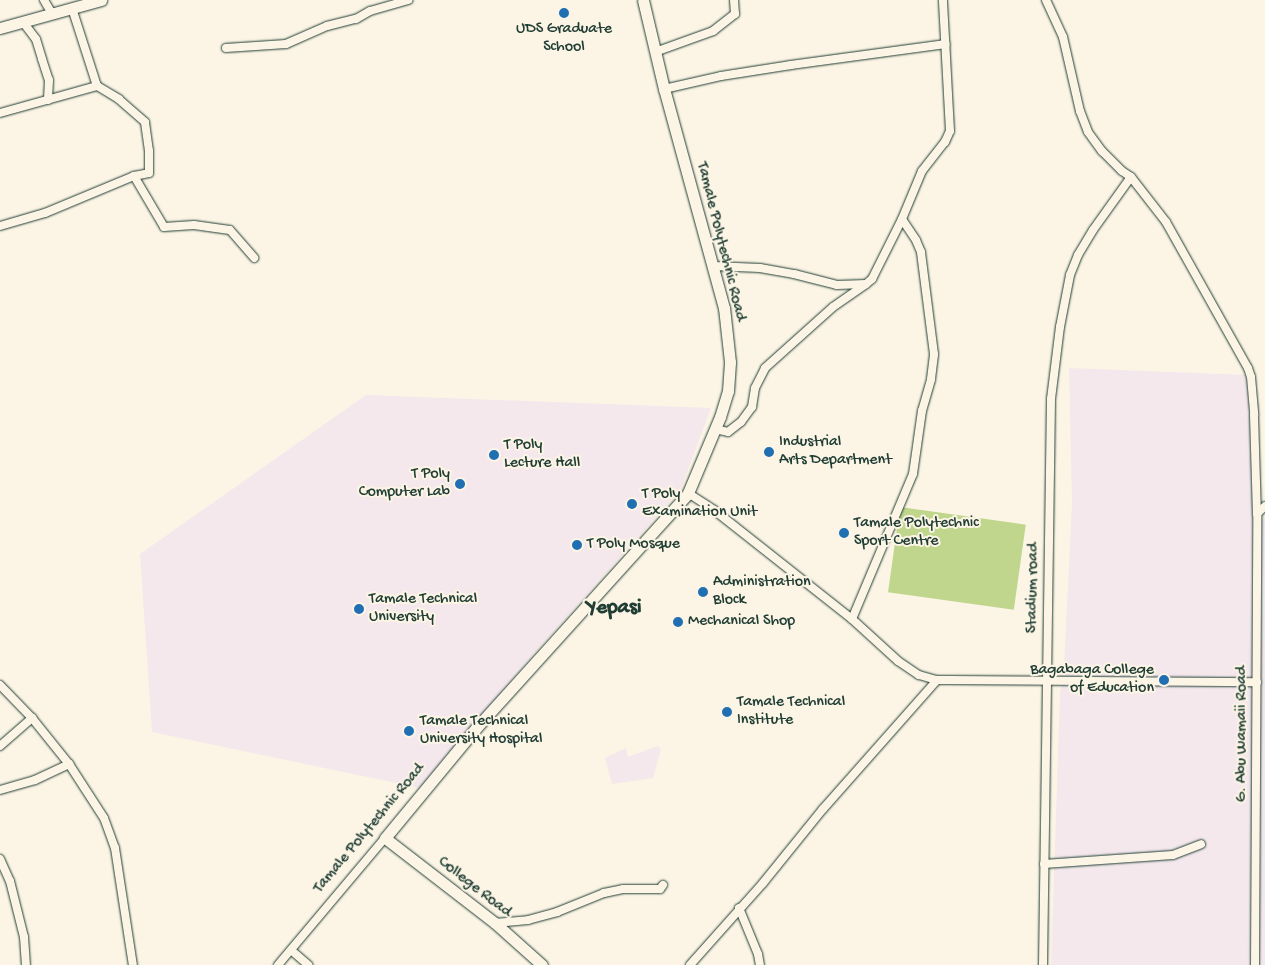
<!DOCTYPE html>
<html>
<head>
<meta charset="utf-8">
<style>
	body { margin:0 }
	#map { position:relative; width:1265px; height:965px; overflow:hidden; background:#fcf5e5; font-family:"Gochi Hand",sans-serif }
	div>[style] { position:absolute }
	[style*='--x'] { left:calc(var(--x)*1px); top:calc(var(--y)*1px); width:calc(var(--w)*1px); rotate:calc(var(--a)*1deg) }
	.built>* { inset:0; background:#f4e8ec }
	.green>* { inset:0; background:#bfd68c; transform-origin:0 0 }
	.roads { filter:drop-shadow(0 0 1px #1f3d34) drop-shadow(0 0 1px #1f3d34) }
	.street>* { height:8px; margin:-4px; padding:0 4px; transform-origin:4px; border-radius:4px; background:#fcf5e5 }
	.secondary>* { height:11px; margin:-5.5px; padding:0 5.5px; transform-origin:5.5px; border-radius:5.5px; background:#fcf5e5 }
	.dots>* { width:14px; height:14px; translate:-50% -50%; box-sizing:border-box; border:2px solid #fcf5e5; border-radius:50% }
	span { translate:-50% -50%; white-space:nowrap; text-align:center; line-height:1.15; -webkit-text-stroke:4px #fcf5e5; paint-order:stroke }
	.poi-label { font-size:16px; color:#1f3d34 }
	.left { translate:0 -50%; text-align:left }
	.right { translate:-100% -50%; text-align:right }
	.street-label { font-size:16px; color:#1f3d34 }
	.district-label { font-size:21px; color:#1f3d34; font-weight:700 }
</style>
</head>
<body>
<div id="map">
	<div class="built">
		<i style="clip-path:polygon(1069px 368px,1247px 375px,1257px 524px,1265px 518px,1265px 965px,1051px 965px,1060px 694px,1064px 666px,1072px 504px)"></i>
		<i style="clip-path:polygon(366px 395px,711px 408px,681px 489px,526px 663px,420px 788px,152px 732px,140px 554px)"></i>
		<i style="clip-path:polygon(658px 746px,661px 749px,653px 778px,612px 784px,605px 758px,626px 748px,628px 757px)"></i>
	</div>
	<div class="green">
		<i style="left:900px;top:507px;width:127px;height:86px;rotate:8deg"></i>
	</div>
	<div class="roads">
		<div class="street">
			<i style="--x:44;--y:0;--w:16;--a:60"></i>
			<i style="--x:1046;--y:0;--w:41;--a:65.3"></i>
			<i style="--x:1063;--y:37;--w:76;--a:77.1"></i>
			<i style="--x:1080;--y:111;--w:22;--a:69"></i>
			<i style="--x:1088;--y:132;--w:24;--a:54"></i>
			<i style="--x:1102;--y:151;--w:28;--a:45"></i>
			<i style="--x:1122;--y:171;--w:11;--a:34"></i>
			<i style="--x:1131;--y:177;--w:57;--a:52.1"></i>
			<i style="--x:1166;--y:222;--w:167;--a:60.7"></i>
			<i style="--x:1248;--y:368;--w:9;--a:72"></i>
			<i style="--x:1251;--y:377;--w:38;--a:85"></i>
			<i style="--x:1254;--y:415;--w:99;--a:88.3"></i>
			<i style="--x:23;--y:22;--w:21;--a:53"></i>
			<i style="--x:36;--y:39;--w:21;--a:73"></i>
			<i style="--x:42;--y:59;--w:22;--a:72"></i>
			<i style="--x:49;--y:80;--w:20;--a:93"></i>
			<i style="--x:226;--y:48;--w:60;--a:-3.8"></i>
			<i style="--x:286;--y:44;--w:45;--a:-23.7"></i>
			<i style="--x:327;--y:26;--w:30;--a:-14"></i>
			<i style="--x:356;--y:19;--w:16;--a:-30"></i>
			<i style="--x:370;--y:11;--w:40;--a:-16"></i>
			<i style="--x:655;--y:52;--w:62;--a:-19.9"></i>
			<i style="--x:713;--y:31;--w:28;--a:-38"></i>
			<i style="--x:735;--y:14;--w:14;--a:-94"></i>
			<i style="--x:664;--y:89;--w:58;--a:-12.8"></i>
			<i style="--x:721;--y:76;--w:71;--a:-8.9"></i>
			<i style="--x:791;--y:65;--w:156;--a:-7.7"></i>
			<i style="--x:0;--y:113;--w:101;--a:-15.6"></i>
			<i style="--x:134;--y:176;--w:59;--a:59.5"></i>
			<i style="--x:164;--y:227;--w:30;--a:-4"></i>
			<i style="--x:194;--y:225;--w:36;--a:8"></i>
			<i style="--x:230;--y:230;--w:37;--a:49"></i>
			<i style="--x:0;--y:226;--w:47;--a:-16.1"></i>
			<i style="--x:45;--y:213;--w:96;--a:-22.6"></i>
			<i style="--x:134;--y:176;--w:15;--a:-11"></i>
			<i style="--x:149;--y:173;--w:22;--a:-90"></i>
			<i style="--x:149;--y:151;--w:29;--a:-98"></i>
			<i style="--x:145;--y:122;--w:35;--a:-139"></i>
			<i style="--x:119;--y:99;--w:26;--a:-149"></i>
			<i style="--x:97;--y:86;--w:82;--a:-107.8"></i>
			<i style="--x:713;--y:266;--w:47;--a:2.4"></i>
			<i style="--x:760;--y:268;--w:35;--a:10"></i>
			<i style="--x:794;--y:274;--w:44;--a:14.3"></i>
			<i style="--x:837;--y:285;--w:29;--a:-2"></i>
			<i style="--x:866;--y:284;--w:8;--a:-40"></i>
			<i style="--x:872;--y:279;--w:67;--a:-63.4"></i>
			<i style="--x:902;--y:219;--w:52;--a:-67.4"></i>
			<i style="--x:922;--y:171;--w:37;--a:-52"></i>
			<i style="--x:945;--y:142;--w:12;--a:-66"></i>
			<i style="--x:950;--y:131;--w:131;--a:-93.1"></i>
			<i style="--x:715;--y:429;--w:13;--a:13"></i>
			<i style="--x:728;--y:432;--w:16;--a:-38"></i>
			<i style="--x:741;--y:422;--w:19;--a:-54"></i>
			<i style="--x:752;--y:407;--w:19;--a:-81"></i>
			<i style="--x:755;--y:388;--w:22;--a:-63"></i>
			<i style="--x:765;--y:368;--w:91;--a:-41.9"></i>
			<i style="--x:833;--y:307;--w:40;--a:-34.9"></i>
			<i style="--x:688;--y:493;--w:31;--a:33"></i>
			<i style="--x:714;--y:510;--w:176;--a:38.3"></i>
			<i style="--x:852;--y:619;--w:62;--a:42.4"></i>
			<i style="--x:898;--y:661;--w:25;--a:34"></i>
			<i style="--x:919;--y:675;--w:19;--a:16"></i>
			<i style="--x:937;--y:680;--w:16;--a:0"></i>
			<i style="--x:953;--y:680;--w:304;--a:0.4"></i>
			<i style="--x:852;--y:619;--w:157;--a:-67.2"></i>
			<i style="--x:913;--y:474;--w:64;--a:-81.9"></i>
			<i style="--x:922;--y:411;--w:33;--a:-74"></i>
			<i style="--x:931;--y:379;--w:25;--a:-83"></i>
			<i style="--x:934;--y:354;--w:103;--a:-97.3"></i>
			<i style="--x:921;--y:252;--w:13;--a:-113"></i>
			<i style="--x:916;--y:240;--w:25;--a:-124"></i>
			<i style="--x:0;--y:685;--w:46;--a:45.9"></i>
			<i style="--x:32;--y:718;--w:59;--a:51.2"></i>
			<i style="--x:69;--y:764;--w:64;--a:57.1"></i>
			<i style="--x:104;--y:818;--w:32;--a:70"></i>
			<i style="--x:115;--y:848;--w:118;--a:81.3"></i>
			<i style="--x:0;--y:746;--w:43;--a:-41.2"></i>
			<i style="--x:0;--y:790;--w:36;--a:-16"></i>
			<i style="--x:35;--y:780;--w:38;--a:-25"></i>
			<i style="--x:0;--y:859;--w:24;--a:66"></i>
			<i style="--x:10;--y:881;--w:58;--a:76"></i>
			<i style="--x:24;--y:937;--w:28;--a:86"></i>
			<i style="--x:1044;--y:864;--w:129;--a:-4"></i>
			<i style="--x:1173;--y:855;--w:30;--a:-21"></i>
			<i style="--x:739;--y:908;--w:50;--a:67.6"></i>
			<i style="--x:758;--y:954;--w:11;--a:80"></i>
			<i style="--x:495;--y:923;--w:33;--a:-5"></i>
			<i style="--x:528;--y:920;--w:30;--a:-15"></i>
			<i style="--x:557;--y:912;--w:51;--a:-22"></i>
			<i style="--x:604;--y:893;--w:19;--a:-12"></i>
			<i style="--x:623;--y:889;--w:37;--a:0"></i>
			<i style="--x:660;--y:889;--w:5;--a:-53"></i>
			<i style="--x:291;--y:950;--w:23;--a:41"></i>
			<i style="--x:278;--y:965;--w:166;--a:-49.9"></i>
			<i style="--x:690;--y:965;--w:110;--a:-48.3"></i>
			<i style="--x:763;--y:883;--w:95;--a:-51"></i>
			<i style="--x:823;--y:809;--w:172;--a:-48.5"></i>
			<i style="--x:1043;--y:965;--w:566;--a:-89.19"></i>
			<i style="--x:1051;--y:399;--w:73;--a:-82.9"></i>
			<i style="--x:1060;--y:327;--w:53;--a:-79.1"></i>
			<i style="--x:1070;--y:275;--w:22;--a:-68"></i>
			<i style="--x:1078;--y:255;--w:29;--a:-59"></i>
			<i style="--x:1093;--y:230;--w:65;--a:-54.4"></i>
			<i style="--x:1255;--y:965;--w:451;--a:-89.7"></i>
			<i style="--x:1257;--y:514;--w:11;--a:-45"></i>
		</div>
		<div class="secondary">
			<i style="--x:0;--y:28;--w:105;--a:-15.5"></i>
			<i style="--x:542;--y:965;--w:63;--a:-138.2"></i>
			<i style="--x:495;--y:923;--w:139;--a:-142.3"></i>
			<i style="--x:385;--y:838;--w:143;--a:-50.4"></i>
			<i style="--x:476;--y:728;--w:316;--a:-47.9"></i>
			<i style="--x:688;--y:493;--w:82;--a:-67.2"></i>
			<i style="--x:720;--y:417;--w:27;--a:-73"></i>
			<i style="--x:728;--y:391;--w:29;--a:-86"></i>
			<i style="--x:730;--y:362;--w:54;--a:-96.3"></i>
			<i style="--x:724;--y:308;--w:227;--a:-105.3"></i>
			<i style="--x:664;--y:89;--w:91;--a:-103.3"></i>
		</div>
	</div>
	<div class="dots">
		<i style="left:564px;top:13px;background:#1f6fb2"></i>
		<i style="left:769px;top:452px;background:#1f6fb2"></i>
		<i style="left:494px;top:455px;background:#1f6fb2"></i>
		<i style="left:460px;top:484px;background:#1f6fb2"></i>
		<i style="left:632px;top:504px;background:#1f6fb2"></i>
		<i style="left:844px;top:533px;background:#1f6fb2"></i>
		<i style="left:577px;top:545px;background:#1f6fb2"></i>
		<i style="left:703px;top:592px;background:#1f6fb2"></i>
		<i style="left:359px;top:609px;background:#1f6fb2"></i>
		<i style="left:678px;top:622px;background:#1f6fb2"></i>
		<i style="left:1164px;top:680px;background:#1f6fb2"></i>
		<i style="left:727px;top:712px;background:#1f6fb2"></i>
		<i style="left:409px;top:731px;background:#1f6fb2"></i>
	</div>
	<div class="poi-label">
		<span style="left:564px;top:39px">UDS Graduate<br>School</span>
		<span class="left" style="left:779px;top:452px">Industrial<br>Arts Department</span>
		<span class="left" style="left:504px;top:455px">T Poly<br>Lecture Hall</span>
		<span class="right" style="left:450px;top:484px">T Poly<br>Computer Lab</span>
		<span class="left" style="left:642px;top:504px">T Poly<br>Examination Unit</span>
		<span class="left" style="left:854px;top:533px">Tamale Polytechnic<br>Sport Centre</span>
		<span class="left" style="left:587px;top:545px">T Poly Mosque</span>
		<span class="left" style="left:713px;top:592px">Administration<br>Block</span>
		<span class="left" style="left:369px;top:609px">Tamale Technical<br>University</span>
		<span class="left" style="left:688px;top:622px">Mechanical Shop</span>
		<span class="right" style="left:1154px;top:680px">Bagabaga College<br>of Education</span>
		<span class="left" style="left:737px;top:712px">Tamale Technical<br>Institute</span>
		<span class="left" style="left:420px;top:731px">Tamale Technical<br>University Hospital</span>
	</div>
	<div class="street-label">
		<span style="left:720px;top:242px;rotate:76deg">Tamale Polytechnic Road</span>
		<span style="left:1034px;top:588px;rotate:-89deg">Stadium road</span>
		<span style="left:1243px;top:734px;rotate:-90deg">G. Abu Wamaii Road</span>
		<span style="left:370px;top:829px;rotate:-50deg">Tamale Polytechnic Road</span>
		<span style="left:474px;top:888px;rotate:38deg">College Road</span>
	</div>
	<div class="district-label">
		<span style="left:614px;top:609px">Yepasi</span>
	</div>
</div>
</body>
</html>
